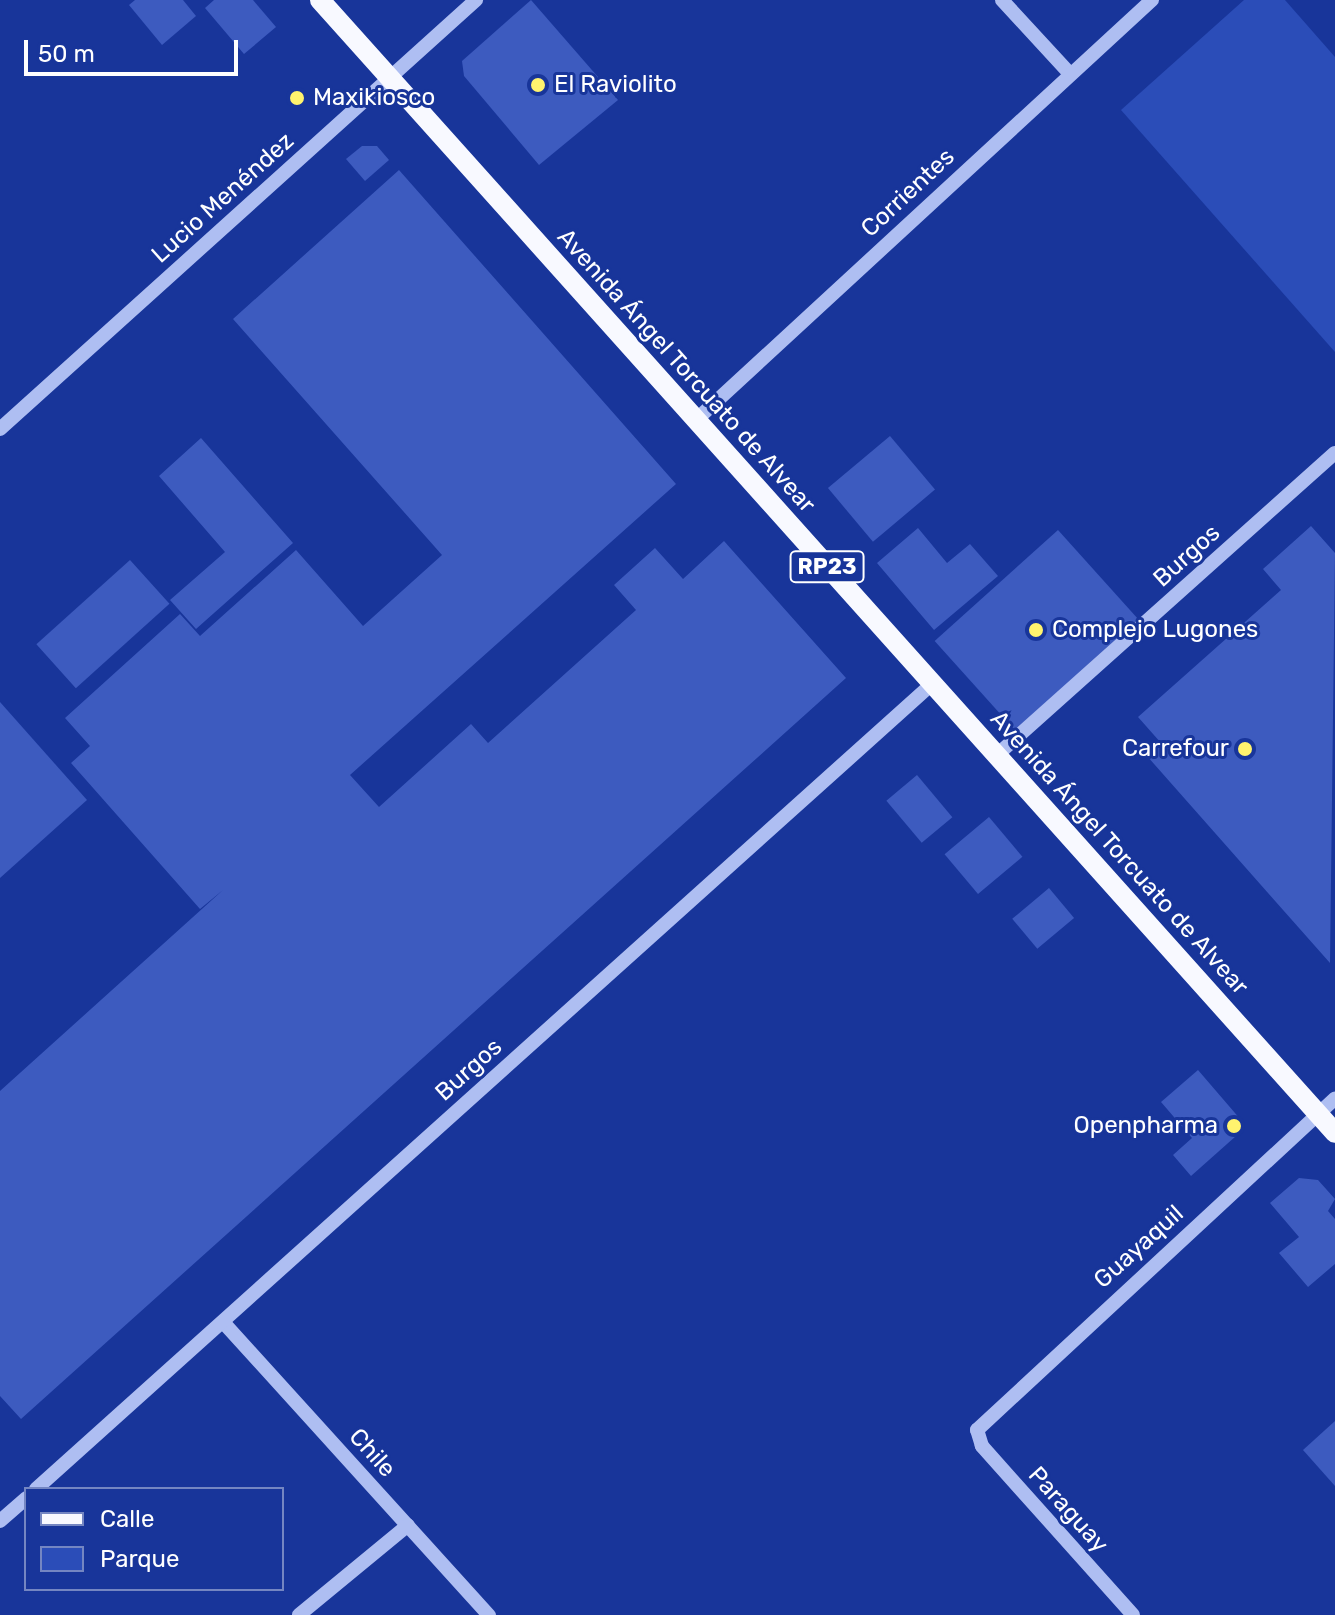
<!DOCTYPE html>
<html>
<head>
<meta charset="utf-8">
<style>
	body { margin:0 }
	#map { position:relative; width:1335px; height:1615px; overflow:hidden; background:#18359a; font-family:Rubik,sans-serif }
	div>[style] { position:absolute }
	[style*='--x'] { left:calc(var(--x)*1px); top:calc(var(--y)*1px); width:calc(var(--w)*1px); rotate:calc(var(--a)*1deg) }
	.green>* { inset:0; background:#2b4db8 }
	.building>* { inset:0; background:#3d5bbf; transform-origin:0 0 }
	.minor>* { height:14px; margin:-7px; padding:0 7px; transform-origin:7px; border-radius:7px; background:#aebef2 }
	.major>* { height:20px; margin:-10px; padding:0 10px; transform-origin:10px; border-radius:10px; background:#f8f9ff }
	.dots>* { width:22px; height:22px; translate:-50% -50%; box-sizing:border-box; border:4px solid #18359a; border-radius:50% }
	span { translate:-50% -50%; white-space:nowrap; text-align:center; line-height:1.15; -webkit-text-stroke:6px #18359a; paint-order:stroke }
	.shield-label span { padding:2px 6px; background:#18359a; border:2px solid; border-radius:6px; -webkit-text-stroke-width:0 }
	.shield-label { font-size:22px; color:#fff; font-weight:700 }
	.poi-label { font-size:24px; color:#fff }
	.left { translate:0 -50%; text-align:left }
	.right { translate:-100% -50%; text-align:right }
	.street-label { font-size:24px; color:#fff }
	.legend { position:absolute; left:24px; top:1487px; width:260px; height:104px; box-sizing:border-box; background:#18359a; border:2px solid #7486c2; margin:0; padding:10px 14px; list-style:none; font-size:24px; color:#fff }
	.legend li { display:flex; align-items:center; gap:16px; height:40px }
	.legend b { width:40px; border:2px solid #7486c2 }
	.scale { position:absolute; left:24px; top:40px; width:214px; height:36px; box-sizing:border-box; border:4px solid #fff; border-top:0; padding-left:10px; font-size:24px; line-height:28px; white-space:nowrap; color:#fff; -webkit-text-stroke:6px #18359a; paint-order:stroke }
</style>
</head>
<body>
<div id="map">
	<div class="green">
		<i style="clip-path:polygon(1244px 0,1285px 0,1335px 57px,1335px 352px,1121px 110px)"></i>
	</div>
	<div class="building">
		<i style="clip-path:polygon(135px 0,183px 0,196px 16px,162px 45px,129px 5px)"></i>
		<i style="clip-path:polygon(214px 0,253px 0,276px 27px,244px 54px,205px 8px)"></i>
		<i style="clip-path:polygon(531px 0,618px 100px,539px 165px,464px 76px,462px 61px)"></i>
		<i style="clip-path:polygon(362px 146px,377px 146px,389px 160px,365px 181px,346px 159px)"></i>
		<i style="clip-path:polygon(399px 170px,676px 484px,350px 775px,379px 807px,471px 724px,488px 743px,636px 610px,614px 585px,655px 548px,683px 579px,724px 541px,846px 678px,21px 1419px,0 1396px,0 1091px,223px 890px,200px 909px,71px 763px,90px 746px,65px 718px,180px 614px,200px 636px,296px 550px,363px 626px,442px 555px,233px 319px)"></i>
		<i style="left:890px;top:436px;width:70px;height:81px;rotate:50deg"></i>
		<i style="clip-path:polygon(201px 438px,293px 543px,196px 629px,170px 600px,225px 552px,159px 476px)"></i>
		<i style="clip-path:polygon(1311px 526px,1335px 553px,1330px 963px,1147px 756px,1161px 743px,1138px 717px,1281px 590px,1263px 569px)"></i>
		<i style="clip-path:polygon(918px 528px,947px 563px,970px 544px,998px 576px,934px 630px,877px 563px)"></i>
		<i style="left:1058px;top:530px;width:120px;height:166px;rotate:48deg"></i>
		<i style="left:130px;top:560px;width:59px;height:126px;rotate:48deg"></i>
		<i style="clip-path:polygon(0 702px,87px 800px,0 878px)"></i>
		<i style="left:917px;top:775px;width:55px;height:40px;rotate:50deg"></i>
		<i style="left:989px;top:817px;width:52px;height:58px;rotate:50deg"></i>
		<i style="left:1049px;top:888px;width:39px;height:48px;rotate:50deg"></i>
		<i style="clip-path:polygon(1198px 1070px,1241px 1120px,1236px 1136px,1191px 1176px,1173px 1155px,1192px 1138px,1161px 1102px)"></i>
		<i style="clip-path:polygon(1299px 1178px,1318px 1180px,1335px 1199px,1328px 1211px,1335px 1219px,1335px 1264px,1308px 1287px,1279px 1253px,1299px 1237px,1270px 1203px)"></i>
		<i style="clip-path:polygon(1335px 1421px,1335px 1486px,1303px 1450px)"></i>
	</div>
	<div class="minor">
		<i style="--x:1002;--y:0;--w:100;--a:47.4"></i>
		<i style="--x:696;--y:420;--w:620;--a:-42.65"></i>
		<i style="--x:0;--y:429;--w:641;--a:-42.03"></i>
		<i style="--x:997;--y:755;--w:453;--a:-41.8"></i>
		<i style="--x:223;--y:1322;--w:396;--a:47.8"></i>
		<i style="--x:36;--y:1489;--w:1205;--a:-41.94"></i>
		<i style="--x:0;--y:1521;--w:35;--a:-41"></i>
		<i style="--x:299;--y:1615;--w:141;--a:-39.5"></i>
		<i style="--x:1133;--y:1615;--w:227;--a:-131.8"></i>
		<i style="--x:982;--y:1446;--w:17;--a:-107"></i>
		<i style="--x:977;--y:1430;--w:488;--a:-42.8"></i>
	</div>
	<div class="major">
		<i style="--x:320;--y:0;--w:1521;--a:48.14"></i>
	</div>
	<div class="dots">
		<i style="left:538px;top:85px;background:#fff36e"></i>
		<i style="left:297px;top:98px;background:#fff36e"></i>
		<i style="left:1036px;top:630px;background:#fff36e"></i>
		<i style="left:1245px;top:749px;background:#fff36e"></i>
		<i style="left:1234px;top:1126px;background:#fff36e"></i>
	</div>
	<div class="shield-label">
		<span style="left:827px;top:567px">RP23</span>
	</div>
	<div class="poi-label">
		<span class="left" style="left:554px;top:85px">El Raviolito</span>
		<span class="left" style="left:313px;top:98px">Maxikiosco</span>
		<span class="left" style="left:1052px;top:630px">Complejo Lugones</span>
		<span class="right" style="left:1229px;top:749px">Carrefour</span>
		<span class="right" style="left:1218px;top:1126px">Openpharma</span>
	</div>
	<div class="street-label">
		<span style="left:908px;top:193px;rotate:-43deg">Corrientes</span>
		<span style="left:223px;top:198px;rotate:-42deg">Lucio Menéndez</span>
		<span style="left:686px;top:371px;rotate:48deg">Avenida Ángel Torcuato de Alvear</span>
		<span style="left:1187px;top:556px;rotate:-42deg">Burgos</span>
		<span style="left:1119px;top:853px;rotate:48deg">Avenida Ángel Torcuato de Alvear</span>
		<span style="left:469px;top:1070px;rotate:-42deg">Burgos</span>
		<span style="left:1139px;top:1247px;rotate:-42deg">Guayaquil</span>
		<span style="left:372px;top:1453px;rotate:48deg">Chile</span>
		<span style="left:1068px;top:1510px;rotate:48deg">Paraguay</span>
	</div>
	<ul class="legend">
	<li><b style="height:10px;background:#f8f9ff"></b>Calle</li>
	<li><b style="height:22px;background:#2b4db8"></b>Parque</li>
	</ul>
	<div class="scale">50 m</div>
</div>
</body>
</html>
